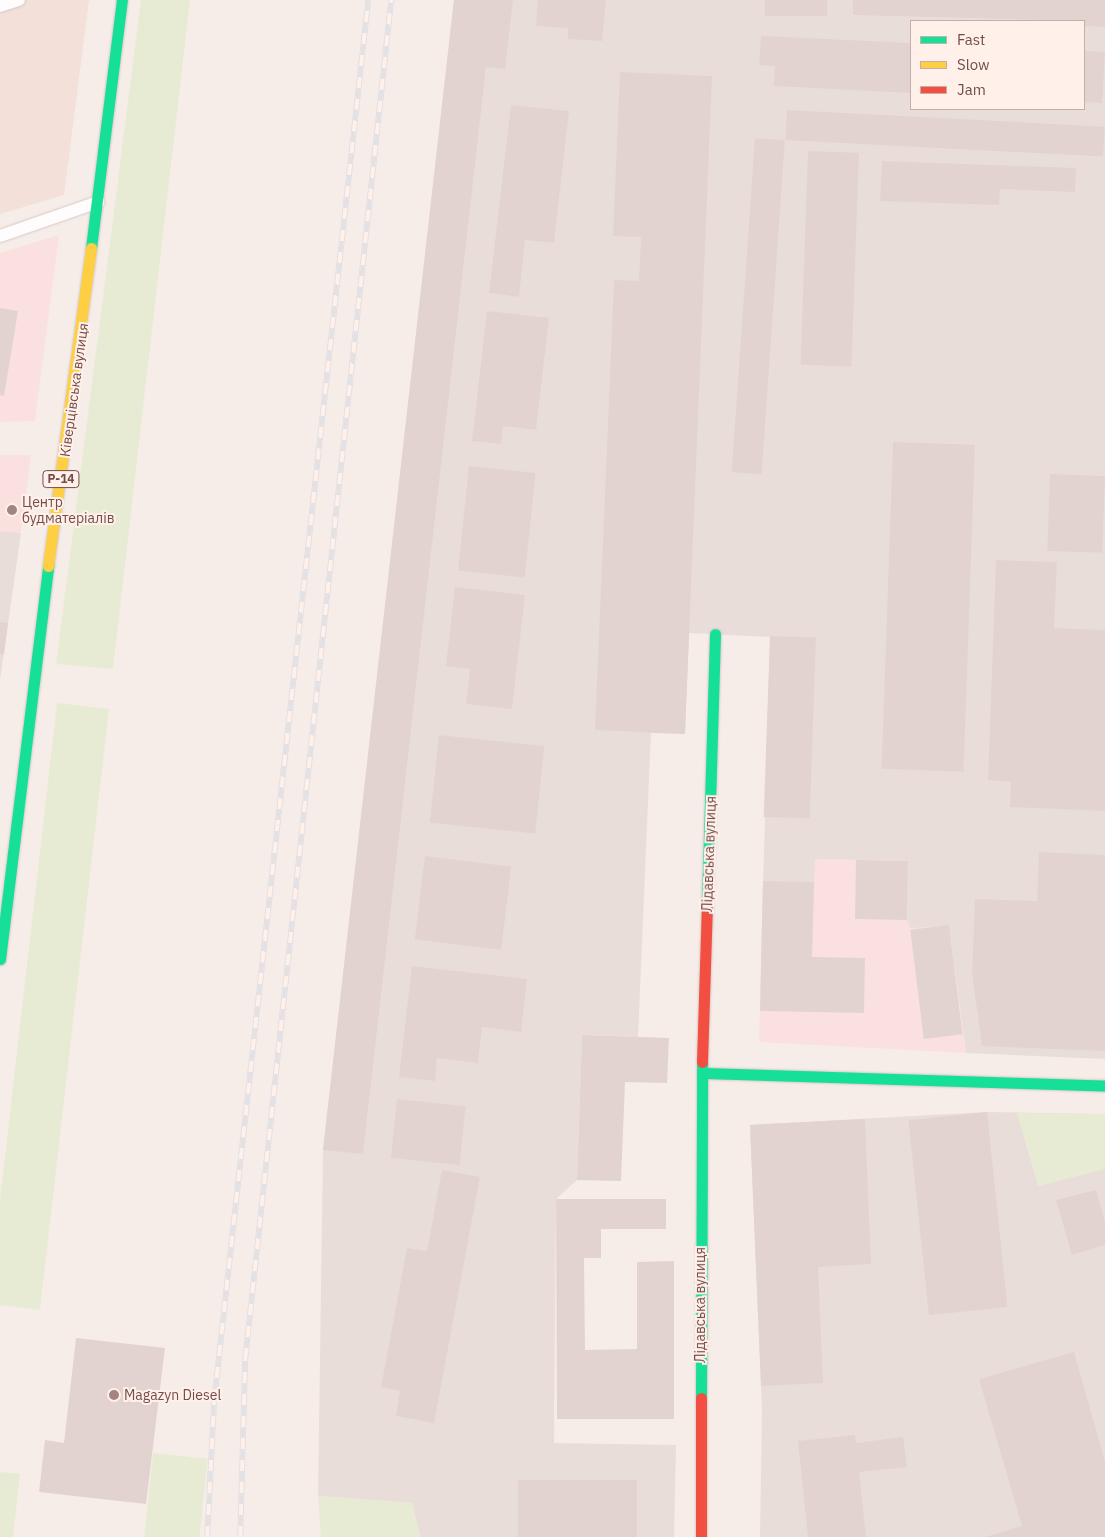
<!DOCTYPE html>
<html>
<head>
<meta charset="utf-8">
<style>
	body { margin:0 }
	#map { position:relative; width:1105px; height:1537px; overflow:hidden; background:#f6ede9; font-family:"IBM Plex Sans",sans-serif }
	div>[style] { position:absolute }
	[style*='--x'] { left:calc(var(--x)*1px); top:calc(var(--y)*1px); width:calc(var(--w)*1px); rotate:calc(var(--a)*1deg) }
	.residential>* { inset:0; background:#f2e0d9 }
	.commercial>* { inset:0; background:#fae1df }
	.industrial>* { inset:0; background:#e9ddda }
	.green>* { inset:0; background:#e8ebd3; transform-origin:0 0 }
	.building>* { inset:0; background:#e3d3d0; transform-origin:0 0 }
	.roads { filter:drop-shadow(0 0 1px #d4c9c6) drop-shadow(0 0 1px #d4c9c6) }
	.lane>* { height:12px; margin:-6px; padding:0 6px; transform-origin:6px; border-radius:6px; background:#fefcfc }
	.fast>* { height:11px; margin:-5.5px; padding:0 5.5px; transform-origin:5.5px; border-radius:5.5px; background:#16e098 }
	.slow>* { height:11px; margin:-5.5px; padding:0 5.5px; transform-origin:5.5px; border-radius:5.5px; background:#ffcf43 }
	.jam>* { height:11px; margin:-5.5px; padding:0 5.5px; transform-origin:5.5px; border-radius:5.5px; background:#f24e42 }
	.rail>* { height:5.5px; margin-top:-2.75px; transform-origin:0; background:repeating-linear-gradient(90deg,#fff0e9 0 11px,#e3e1e4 0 22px); box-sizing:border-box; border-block:1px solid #e3e1e4 }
	.dots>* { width:14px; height:14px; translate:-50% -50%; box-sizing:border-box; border:2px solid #fff0e9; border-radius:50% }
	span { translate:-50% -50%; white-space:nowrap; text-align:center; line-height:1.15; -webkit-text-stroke:4px #fff0e9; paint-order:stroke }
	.shield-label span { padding:1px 4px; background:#fff0e9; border:1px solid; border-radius:4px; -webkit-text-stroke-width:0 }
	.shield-label { font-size:12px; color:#744c49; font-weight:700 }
	.street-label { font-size:14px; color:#744c49 }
	.poi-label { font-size:14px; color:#744c49 }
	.left { translate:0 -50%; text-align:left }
	.legend { position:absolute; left:910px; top:20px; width:175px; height:90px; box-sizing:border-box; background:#fff0e9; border:1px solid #c7aea9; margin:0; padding:6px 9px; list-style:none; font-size:15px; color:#744c49 }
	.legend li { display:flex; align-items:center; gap:10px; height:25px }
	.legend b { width:25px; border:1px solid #c7aea9 }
</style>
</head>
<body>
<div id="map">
	<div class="residential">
		<i style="clip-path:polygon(0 0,89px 0,64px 195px,0 214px)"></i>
	</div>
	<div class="commercial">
		<i style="clip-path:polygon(59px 235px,35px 421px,0 422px,0 253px)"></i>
		<i style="clip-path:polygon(0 455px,31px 455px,21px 533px,0 531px)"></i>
		<i style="clip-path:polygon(815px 859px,908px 861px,907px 920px,949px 925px,966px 1053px,759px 1042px,761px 957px)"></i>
	</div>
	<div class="industrial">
		<i style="clip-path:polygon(evenodd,454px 0,1105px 0,1105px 1059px,966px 1053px,949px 926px,910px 928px,907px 920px,908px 861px,815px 859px,812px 957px,761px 957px,770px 637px,689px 633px,685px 734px,651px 733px,638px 1037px,582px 1035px,577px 1180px,556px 1199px,554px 1443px,676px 1445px,674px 1537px,420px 1537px,412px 1503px,318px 1496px,323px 1150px,454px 0,911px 21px,1084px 21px,1084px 109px,911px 109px,911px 21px)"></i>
		<i style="clip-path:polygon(0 531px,21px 533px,0 680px)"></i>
		<i style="clip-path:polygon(987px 1112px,1105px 1114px,1105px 1537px,760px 1537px,762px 1410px,750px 1125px)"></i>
	</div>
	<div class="green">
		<i style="clip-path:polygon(141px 0,190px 0,113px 669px,56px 664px)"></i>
		<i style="clip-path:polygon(57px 703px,109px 709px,40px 1310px,0 1305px,0 1200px)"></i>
		<i style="clip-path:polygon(1017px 1113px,1105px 1114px,1105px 1169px,1038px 1186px)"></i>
		<i style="left:153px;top:1453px;width:55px;height:85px;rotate:6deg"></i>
		<i style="clip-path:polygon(0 1472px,20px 1474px,13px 1537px,0 1537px)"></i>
		<i style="clip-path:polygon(318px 1496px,412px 1503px,420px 1537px,321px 1537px)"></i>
	</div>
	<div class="building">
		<i style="clip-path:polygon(454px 0,513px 0,505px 69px,486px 67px,363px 1154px,323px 1150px)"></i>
		<i style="clip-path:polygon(538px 0,606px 0,602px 41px,568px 39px,568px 28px,536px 26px)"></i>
		<i style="left:765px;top:0;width:62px;height:16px"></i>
		<i style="clip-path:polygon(853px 0,1105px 0,1105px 27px,1084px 26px,1084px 21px,853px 15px)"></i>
		<i style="clip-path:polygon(761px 36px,911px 43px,911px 93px,774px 86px,775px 66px,759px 65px)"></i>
		<i style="left:1084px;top:51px;width:21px;height:51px;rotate:3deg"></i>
		<i style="clip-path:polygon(620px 72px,712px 76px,685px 734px,595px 730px,614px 280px,639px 281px,641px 237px,613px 236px)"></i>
		<i style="clip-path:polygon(511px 105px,569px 111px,554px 243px,525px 240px,519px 297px,489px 293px)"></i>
		<i style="left:787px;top:110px;width:318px;height:30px;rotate:3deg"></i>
		<i style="left:755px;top:138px;width:30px;height:335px;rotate:4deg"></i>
		<i style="left:808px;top:151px;width:51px;height:214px;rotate:2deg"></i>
		<i style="clip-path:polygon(882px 161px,1076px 168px,1075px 192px,1000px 189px,999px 205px,880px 201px)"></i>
		<i style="clip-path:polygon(0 308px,18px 311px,4px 396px,0 395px)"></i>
		<i style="clip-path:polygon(487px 311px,549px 318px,536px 430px,503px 426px,501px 444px,472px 441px)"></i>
		<i style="left:893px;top:442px;width:82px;height:327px;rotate:2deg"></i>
		<i style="left:469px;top:466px;width:67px;height:105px;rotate:6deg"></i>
		<i style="left:1050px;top:474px;width:55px;height:77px;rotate:2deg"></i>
		<i style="clip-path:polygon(996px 560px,1057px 562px,1054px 628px,1105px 630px,1105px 811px,1010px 807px,1011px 782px,988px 780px)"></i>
		<i style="clip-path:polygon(455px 587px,525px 595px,512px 709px,466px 704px,470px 669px,446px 666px)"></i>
		<i style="clip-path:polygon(0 622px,8px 623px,4px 654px,0 654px)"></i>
		<i style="left:770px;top:636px;width:46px;height:181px;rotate:2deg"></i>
		<i style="left:439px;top:735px;width:106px;height:88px;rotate:6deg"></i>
		<i style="clip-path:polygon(1039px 852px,1105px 855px,1105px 1051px,982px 1046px,972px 973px,975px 899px,1037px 901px)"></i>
		<i style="left:425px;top:856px;width:87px;height:84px;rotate:7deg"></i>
		<i style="left:856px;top:860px;width:52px;height:59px;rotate:1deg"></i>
		<i style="clip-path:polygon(763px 881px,814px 882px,812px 957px,865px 958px,864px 1013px,760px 1011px)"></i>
		<i style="left:949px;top:925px;width:110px;height:39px;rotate:83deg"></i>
		<i style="clip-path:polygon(412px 966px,527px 979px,521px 1032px,482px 1027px,478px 1063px,437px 1058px,435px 1081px,399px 1077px)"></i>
		<i style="clip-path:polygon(582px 1035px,669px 1038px,667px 1083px,625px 1082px,621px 1181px,577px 1180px)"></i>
		<i style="left:397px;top:1099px;width:69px;height:59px;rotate:6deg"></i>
		<i style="left:987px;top:1112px;width:196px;height:79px;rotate:84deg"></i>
		<i style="clip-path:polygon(865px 1119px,871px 1264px,818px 1267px,823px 1383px,761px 1386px,750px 1125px)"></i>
		<i style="clip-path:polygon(442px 1170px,480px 1177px,434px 1423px,396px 1416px,400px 1391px,381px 1387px,407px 1248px,427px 1251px)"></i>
		<i style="clip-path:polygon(1096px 1190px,1105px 1222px,1105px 1245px,1072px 1255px,1056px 1200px)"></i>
		<i style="clip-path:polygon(556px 1199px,666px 1199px,666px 1229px,601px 1229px,601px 1258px,584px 1258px,585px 1350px,637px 1349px,637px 1262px,674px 1261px,674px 1419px,557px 1419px)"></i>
		<i style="clip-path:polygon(76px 1338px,165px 1348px,146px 1504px,39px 1492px,45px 1440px,64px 1443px)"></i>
		<i style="clip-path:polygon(1074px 1352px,1105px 1461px,1105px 1537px,985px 1537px,1022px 1526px,979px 1379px)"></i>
		<i style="clip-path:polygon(855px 1435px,856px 1443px,903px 1437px,907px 1467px,859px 1472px,866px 1537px,808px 1537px,798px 1441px)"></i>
		<i style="left:518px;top:1480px;width:119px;height:57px"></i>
	</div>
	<div class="roads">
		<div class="lane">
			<i style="--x:0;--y:6;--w:20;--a:-18"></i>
			<i style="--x:0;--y:236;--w:104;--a:-19.1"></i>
		</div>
		<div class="fast">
			<i style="--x:91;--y:248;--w:250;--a:-82.9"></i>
			<i style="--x:707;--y:904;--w:270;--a:-88.3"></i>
			<i style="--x:0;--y:959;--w:396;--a:-83"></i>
			<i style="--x:702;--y:1073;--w:403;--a:1.8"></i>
			<i style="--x:701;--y:1398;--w:336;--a:-89.8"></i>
		</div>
		<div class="slow">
			<i style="--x:48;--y:566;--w:321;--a:-82.3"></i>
		</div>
		<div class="jam">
			<i style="--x:702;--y:1062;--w:158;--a:-88.2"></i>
			<i style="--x:701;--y:1537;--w:139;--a:-90"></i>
		</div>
	</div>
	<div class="rail">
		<i style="--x:207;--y:1537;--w:137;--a:-87.1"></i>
		<i style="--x:214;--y:1400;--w:1408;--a:-83.72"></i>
		<i style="--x:240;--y:1537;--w:178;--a:-88.4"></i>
		<i style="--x:245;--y:1359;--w:1367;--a:-83.87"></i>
	</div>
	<div class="dots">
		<i style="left:12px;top:510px;background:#a28481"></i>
		<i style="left:114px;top:1395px;background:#a28481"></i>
	</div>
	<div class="shield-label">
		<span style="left:61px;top:479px">Р-14</span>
	</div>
	<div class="street-label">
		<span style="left:74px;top:390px;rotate:-82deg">Ківерцівська вулиця</span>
		<span style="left:709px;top:854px;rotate:-88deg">Лідавська вулиця</span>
		<span style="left:700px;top:1305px;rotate:-90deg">Лідавська вулиця</span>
	</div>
	<div class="poi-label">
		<span class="left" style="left:22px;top:510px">Центр<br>будматеріалів</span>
		<span class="left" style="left:124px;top:1395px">Magazyn Diesel</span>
	</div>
	<ul class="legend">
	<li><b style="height:6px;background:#16e098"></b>Fast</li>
	<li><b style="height:6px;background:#ffcf43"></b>Slow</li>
	<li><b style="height:6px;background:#f24e42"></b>Jam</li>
	</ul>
</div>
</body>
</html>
